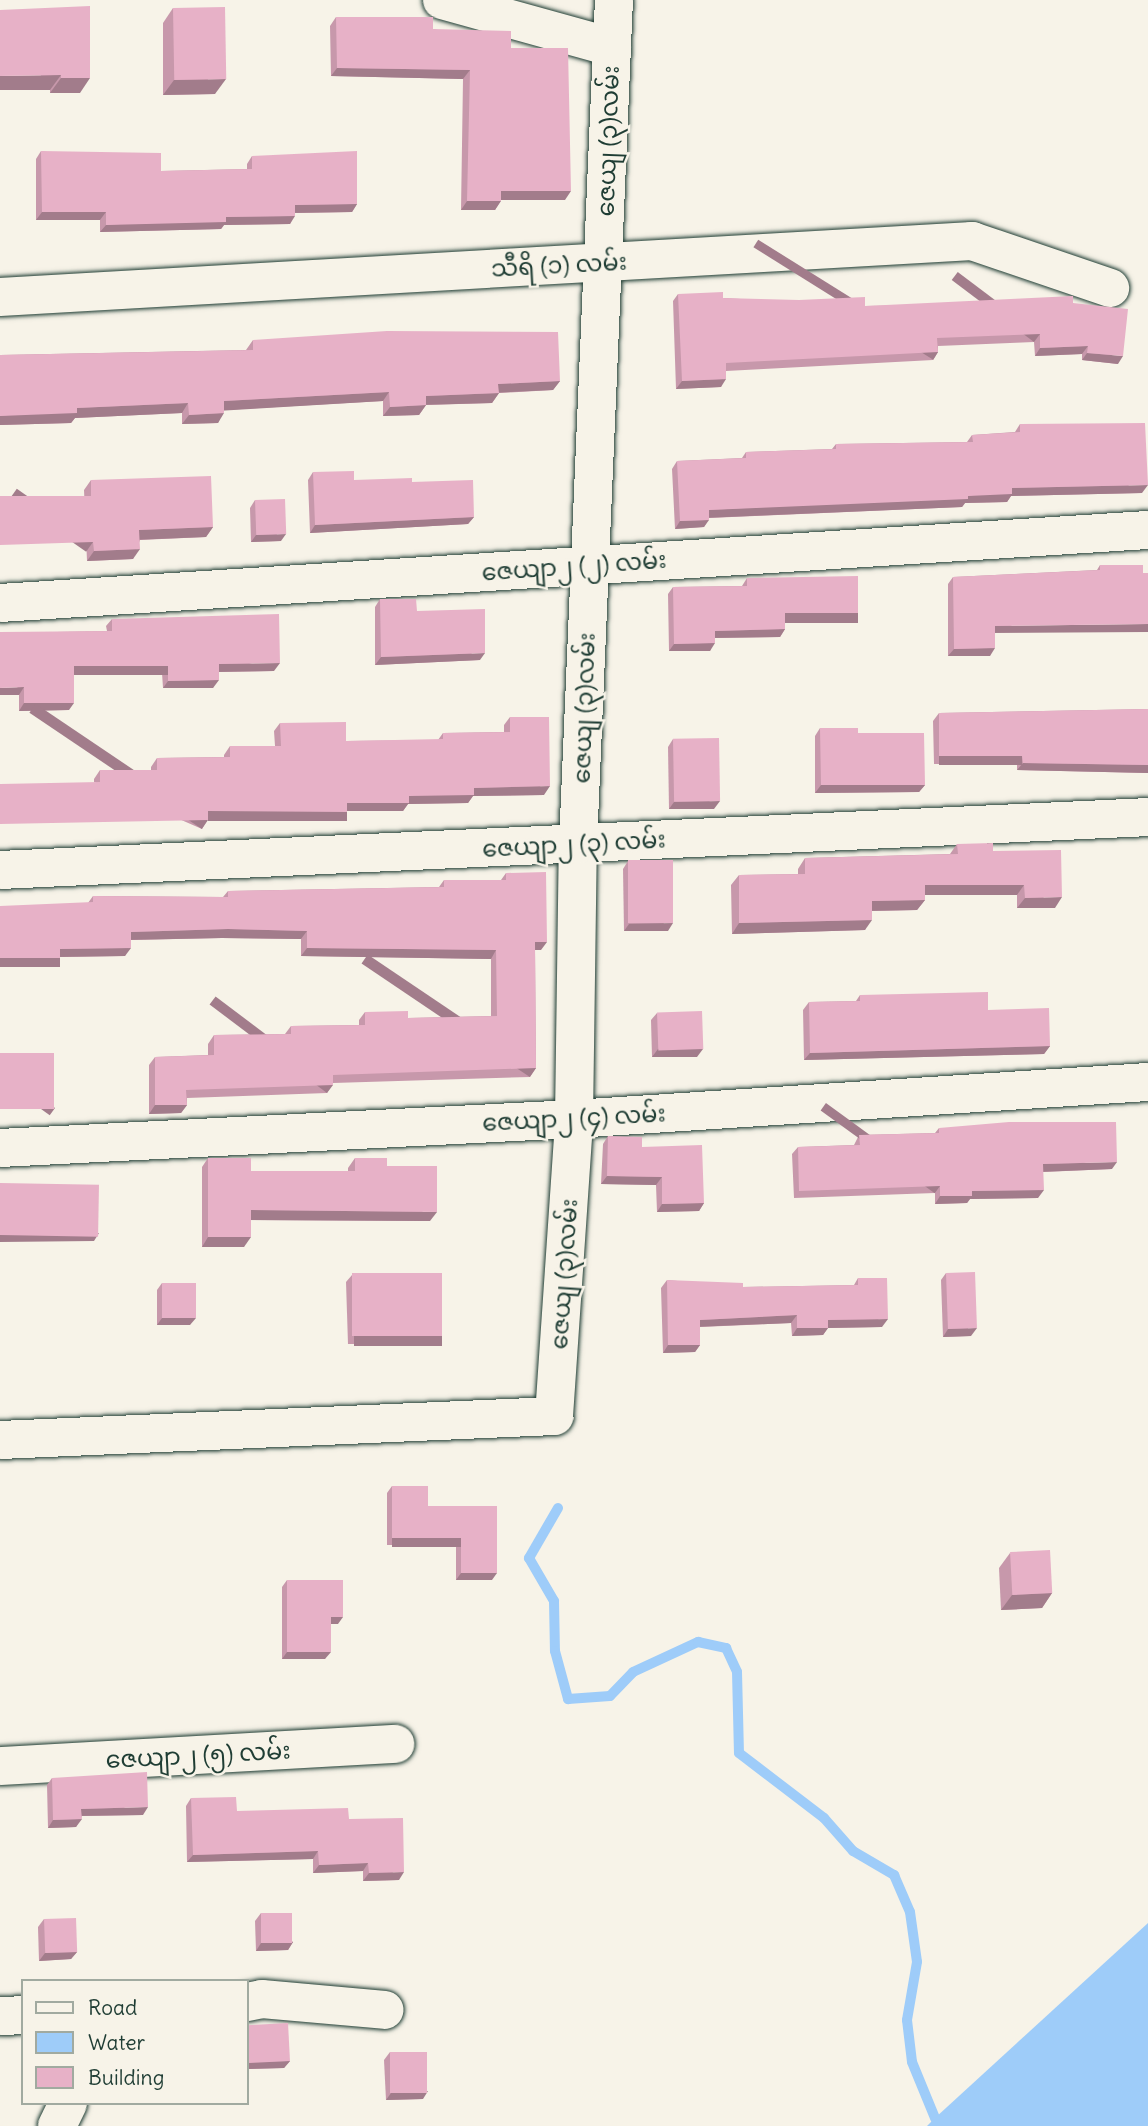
<!DOCTYPE html>
<html>
<head>
<meta charset="utf-8">
<style>
	body { margin:0 }
	#map { position:relative; width:1148px; height:2126px; overflow:hidden; background:#f7f3e8; font-family:Delius,"Noto Sans Myanmar",sans-serif }
	div>[style] { position:absolute }
	[style*='--x'] { left:calc(var(--x)*1px); top:calc(var(--y)*1px); width:calc(var(--w)*1px); rotate:calc(var(--a)*1deg) }
	.water>* { inset:0; background:#9eccf9 }
	.stream>* { height:10px; margin:-5px; padding:0 5px; transform-origin:5px; border-radius:5px; background:#9eccf9 }
	.roads { filter:drop-shadow(0 0 2px #1f3d34) drop-shadow(0 0 2px #1f3d34) }
	.minor>* { height:38px; margin:-19px; padding:0 19px; transform-origin:19px; border-radius:19px; background:#f7f3e8 }
	.wall>* { inset:0; background:#c798ab }
	.shaded-wall>* { inset:0; background:#a27c8b; transform-origin:0 0 }
	.building>* { inset:0; background:#e7b1c7; transform-origin:0 0 }
	span { translate:-50% -50%; white-space:nowrap; text-align:center; line-height:1.15; -webkit-text-stroke:5px #f7f3e8; paint-order:stroke }
	.street-label { font-size:24px; color:#1f3d34 }
	.legend { position:absolute; left:21px; top:1979px; width:228px; height:126px; box-sizing:border-box; background:#f7f3e8; border:2px solid #a1aaa0; margin:0; padding:9px 12px; list-style:none; font-size:21px; color:#1f3d34 }
	.legend li { display:flex; align-items:center; gap:14px; height:35px }
	.legend b { width:35px; border:2px solid #a1aaa0 }
</style>
</head>
<body>
<div id="map">
	<div class="water">
		<i style="clip-path:polygon(1148px 1923px,1148px 2126px,927px 2126px,935px 2118px)"></i>
	</div>
	<div class="stream">
		<i style="--x:558;--y:1508;--w:58;--a:120.1"></i>
		<i style="--x:529;--y:1558;--w:50;--a:59.8"></i>
		<i style="--x:554;--y:1601;--w:50;--a:88.9"></i>
		<i style="--x:555;--y:1651;--w:50;--a:74.8"></i>
		<i style="--x:568;--y:1699;--w:42;--a:-4.1"></i>
		<i style="--x:610;--y:1696;--w:33;--a:-46"></i>
		<i style="--x:633;--y:1672;--w:72;--a:-24.8"></i>
		<i style="--x:698;--y:1642;--w:29;--a:12"></i>
		<i style="--x:726;--y:1648;--w:26;--a:65"></i>
		<i style="--x:737;--y:1672;--w:81;--a:88.6"></i>
		<i style="--x:739;--y:1753;--w:107;--a:37.4"></i>
		<i style="--x:824;--y:1818;--w:44;--a:48.7"></i>
		<i style="--x:853;--y:1851;--w:48;--a:30.3"></i>
		<i style="--x:894;--y:1875;--w:40;--a:66.6"></i>
		<i style="--x:910;--y:1912;--w:50;--a:82"></i>
		<i style="--x:917;--y:1962;--w:59;--a:99.8"></i>
		<i style="--x:907;--y:2020;--w:42;--a:83.2"></i>
		<i style="--x:912;--y:2062;--w:61;--a:67.7"></i>
	</div>
	<div class="roads">
		<div class="minor">
			<i style="--x:442;--y:0;--w:176;--a:15.5"></i>
			<i style="--x:0;--y:297;--w:974;--a:-3.3"></i>
			<i style="--x:972;--y:241;--w:146;--a:18.8"></i>
			<i style="--x:0;--y:603;--w:1150;--a:-3.64"></i>
			<i style="--x:0;--y:870;--w:1149;--a:-2.64"></i>
			<i style="--x:0;--y:1148;--w:575;--a:-2.89"></i>
			<i style="--x:574;--y:1119;--w:575;--a:-3.69"></i>
			<i style="--x:0;--y:1440;--w:555;--a:-2.48"></i>
			<i style="--x:554;--y:1416;--w:298;--a:-86.1"></i>
			<i style="--x:574;--y:1119;--w:275;--a:-89.2"></i>
			<i style="--x:578;--y:844;--w:845;--a:-87.56"></i>
			<i style="--x:0;--y:1766;--w:396;--a:-3.2"></i>
			<i style="--x:247;--y:2002;--w:15;--a:-11"></i>
			<i style="--x:262;--y:1999;--w:123;--a:5.1"></i>
			<i style="--x:0;--y:2016;--w:23;--a:-2"></i>
			<i style="--x:57;--y:2126;--w:25;--a:-64"></i>
		</div>
	</div>
	<div class="wall">
		<i style="clip-path:polygon(173px 8px,215px 94px,163px 95px,163px 23px)"></i>
		<i style="clip-path:polygon(0 10px,80px 93px,50px 93px,50px 90px)"></i>
		<i style="clip-path:polygon(336px 17px,433px 29px,511px 48px,565px 200px,501px 200px,495px 210px,461px 210px,463px 79px,331px 76px,330px 26px)"></i>
		<i style="clip-path:polygon(41px 151px,161px 171px,247px 169px,247px 164px,252px 156px,357px 204px,352px 212px,295px 213px,290px 224px,224px 225px,221px 229px,100px 232px,100px 220px,36px 220px,36px 159px)"></i>
		<i style="clip-path:polygon(678px 294px,723px 298px,865px 306px,1073px 303px,1118px 364px,1082px 360px,1082px 354px,1035px 356px,1034px 342px,938px 346px,938px 352px,933px 360px,726px 371px,721px 387px,676px 389px,673px 301px)"></i>
		<i style="clip-path:polygon(253px 340px,560px 381px,553px 390px,499px 393px,492px 403px,426px 405px,419px 415px,383px 416px,383px 401px,224px 410px,218px 423px,182px 424px,182px 413px,75px 418px,71px 423px,0 425px,0 355px,246px 350px)"></i>
		<i style="clip-path:polygon(1020px 424px,1142px 493px,1011px 496px,1007px 502px,965px 503px,962px 507px,709px 518px,704px 527px,675px 529px,672px 469px,677px 461px,742px 458px,746px 452px,832px 449px,836px 444px,967px 442px,972px 435px,1015px 432px)"></i>
		<i style="clip-path:polygon(313px 472px,354px 480px,412px 482px,474px 517px,468px 524px,310px 533px,308px 480px)"></i>
		<i style="clip-path:polygon(91px 480px,213px 527px,206px 537px,140px 540px,133px 559px,87px 561px,84px 490px)"></i>
		<i style="clip-path:polygon(255px 500px,281px 541px,251px 542px,250px 508px)"></i>
		<i style="clip-path:polygon(1100px 565px,1143px 565px,995px 633px,990px 656px,948px 656px,948px 584px,953px 577px,1097px 570px)"></i>
		<i style="clip-path:polygon(747px 578px,858px 613px,853px 621px,785px 621px,785px 629px,780px 637px,715px 638px,710px 651px,669px 651px,668px 594px,673px 587px,742px 586px)"></i>
		<i style="clip-path:polygon(380px 599px,417px 611px,480px 660px,375px 665px,375px 607px)"></i>
		<i style="clip-path:polygon(112px 619px,274px 671px,219px 672px,213px 688px,163px 688px,162px 673px,74px 673px,69px 710px,19px 711px,19px 695px,6px 633px,107px 631px,106px 626px)"></i>
		<i style="clip-path:polygon(1148px 709px,1148px 773px,1017px 770px,1017px 764px,934px 764px,933px 721px,939px 713px)"></i>
		<i style="clip-path:polygon(510px 717px,544px 795px,473px 796px,468px 803px,408px 804px,403px 811px,347px 811px,342px 820px,208px 819px,202px 829px,94px 782px,94px 779px,100px 770px,151px 770px,151px 767px,157px 758px,224px 757px,224px 755px,230px 746px,275px 746px,274px 731px,280px 723px,346px 741px,438px 740px,443px 733px,504px 732px,504px 725px)"></i>
		<i style="clip-path:polygon(820px 728px,858px 733px,925px 785px,919px 792px,815px 793px,815px 736px)"></i>
		<i style="clip-path:polygon(673px 739px,714px 809px,669px 809px,668px 747px)"></i>
		<i style="clip-path:polygon(957px 844px,993px 851px,1055px 908px,1017px 908px,1017px 895px,925px 895px,925px 900px,917px 910px,872px 911px,865px 930px,732px 934px,731px 885px,739px 875px,798px 874px,798px 869px,805px 858px,950px 854px)"></i>
		<i style="clip-path:polygon(628px 861px,668px 931px,624px 931px,623px 869px)"></i>
		<i style="clip-path:polygon(506px 873px,541px 950px,535px 950px,536px 1068px,530px 1077px,333px 1083px,327px 1093px,187px 1098px,187px 1105px,181px 1113px,149px 1114px,149px 1065px,155px 1057px,208px 1055px,208px 1044px,214px 1035px,285px 1034px,291px 1026px,359px 1025px,359px 1020px,365px 1012px,408px 1018px,491px 1016px,491px 959px,301px 956px,301px 939px,222px 938px,131px 940px,125px 956px,60px 957px,54px 967px,0 967px,88px 903px,93px 896px,223px 897px,228px 891px,439px 887px,444px 880px,501px 880px)"></i>
		<i style="clip-path:polygon(860px 995px,988px 1010px,1050px 1046px,1044px 1054px,804px 1060px,803px 1010px,809px 1002px,856px 1001px)"></i>
		<i style="clip-path:polygon(657px 1013px,697px 1057px,652px 1057px,651px 1020px)"></i>
		<i style="clip-path:polygon(939px 1128px,1112px 1169px,1043px 1172px,1038px 1198px,970px 1199px,967px 1203px,935px 1204px,935px 1193px,794px 1198px,792px 1154px,798px 1147px,854px 1145px,859px 1135px,935px 1133px)"></i>
		<i style="clip-path:polygon(608px 1136px,704px 1203px,699px 1211px,657px 1212px,656px 1185px,601px 1184px,603px 1144px)"></i>
		<i style="clip-path:polygon(208px 1158px,251px 1171px,348px 1171px,348px 1168px,355px 1158px,387px 1166px,430px 1221px,251px 1220px,244px 1247px,202px 1247px,202px 1167px)"></i>
		<i style="clip-path:polygon(946px 1273px,971px 1336px,943px 1337px,941px 1280px)"></i>
		<i style="clip-path:polygon(352px 1275px,437px 1344px,348px 1344px,346px 1282px)"></i>
		<i style="clip-path:polygon(858px 1278px,882px 1327px,828px 1328px,823px 1335px,792px 1336px,791px 1323px,700px 1327px,700px 1345px,695px 1352px,663px 1353px,661px 1288px,667px 1280px,743px 1287px,854px 1285px)"></i>
		<i style="clip-path:polygon(162px 1283px,190px 1325px,157px 1325px,157px 1290px)"></i>
		<i style="clip-path:polygon(392px 1486px,428px 1506px,497px 1506px,492px 1580px,456px 1580px,456px 1545px,387px 1545px,387px 1493px)"></i>
		<i style="clip-path:polygon(1010px 1553px,1052px 1593px,1042px 1608px,1001px 1610px,999px 1568px)"></i>
		<i style="clip-path:polygon(287px 1580px,338px 1624px,331px 1624px,325px 1659px,282px 1659px,282px 1587px)"></i>
		<i style="clip-path:polygon(52px 1778px,143px 1815px,82px 1816px,76px 1827px,48px 1828px,47px 1785px)"></i>
		<i style="clip-path:polygon(191px 1798px,237px 1811px,349px 1819px,399px 1880px,363px 1881px,363px 1871px,313px 1873px,313px 1859px,187px 1862px,186px 1806px)"></i>
		<i style="clip-path:polygon(261px 1913px,293px 1942px,288px 1950px,256px 1951px,255px 1921px)"></i>
		<i style="clip-path:polygon(44px 1919px,77px 1952px,71px 1959px,39px 1961px,38px 1927px)"></i>
		<i style="clip-path:polygon(247px 2025px,290px 2061px,284px 2068px,247px 2069px)"></i>
		<i style="clip-path:polygon(390px 2052px,423px 2099px,386px 2100px,384px 2060px)"></i>
	</div>
	<div class="shaded-wall">
		<i style="clip-path:polygon(337px 68px,470px 70px,463px 79px,331px 76px)"></i>
		<i style="clip-path:polygon(61px 75px,50px 90px,0 90px,0 76px)"></i>
		<i style="clip-path:polygon(61px 78px,90px 78px,80px 93px,50px 93px)"></i>
		<i style="clip-path:polygon(226px 79px,215px 94px,163px 95px,174px 80px)"></i>
		<i style="clip-path:polygon(501px 191px,571px 191px,565px 200px,495px 200px)"></i>
		<i style="clip-path:polygon(467px 201px,501px 201px,495px 210px,461px 210px)"></i>
		<i style="clip-path:polygon(357px 204px,352px 212px,289px 213px,295px 205px)"></i>
		<i style="clip-path:polygon(42px 212px,106px 212px,100px 220px,36px 220px)"></i>
		<i style="clip-path:polygon(295px 216px,290px 224px,224px 225px,221px 229px,100px 232px,106px 225px,226px 217px)"></i>
		<i style="left:1040px;top:334px;width:10px;height:103px;rotate:127deg"></i>
		<i style="clip-path:polygon(1088px 346px,1082px 354px,1035px 356px,1040px 348px)"></i>
		<i style="left:938px;top:352px;width:9px;height:212px;rotate:122deg"></i>
		<i style="clip-path:polygon(1087px 353px,1123px 356px,1118px 364px,1082px 360px)"></i>
		<i style="clip-path:polygon(726px 379px,721px 387px,676px 389px,682px 381px)"></i>
		<i style="clip-path:polygon(560px 381px,553px 390px,492px 393px,498px 384px)"></i>
		<i style="clip-path:polygon(389px 392px,383px 401px,217px 411px,224px 401px)"></i>
		<i style="clip-path:polygon(499px 393px,492px 403px,419px 405px,426px 396px)"></i>
		<i style="clip-path:polygon(188px 403px,182px 413px,75px 418px,71px 423px,0 425px,0 416px,77px 408px)"></i>
		<i style="clip-path:polygon(426px 405px,419px 415px,383px 416px,390px 407px)"></i>
		<i style="clip-path:polygon(224px 413px,218px 423px,182px 424px,189px 415px)"></i>
		<i style="clip-path:polygon(1148px 485px,1142px 493px,1011px 496px,1007px 502px,965px 503px,962px 507px,703px 518px,709px 510px,968px 496px,1012px 488px)"></i>
		<i style="clip-path:polygon(474px 517px,468px 524px,310px 533px,315px 525px)"></i>
		<i style="clip-path:polygon(709px 520px,704px 527px,675px 529px,680px 521px)"></i>
		<i style="clip-path:polygon(213px 527px,206px 537px,132px 540px,139px 530px)"></i>
		<i style="clip-path:polygon(286px 534px,281px 541px,251px 542px,256px 535px)"></i>
		<i style="left:93px;top:542px;width:12px;height:93px;rotate:125deg"></i>
		<i style="clip-path:polygon(140px 549px,133px 559px,87px 561px,94px 551px)"></i>
		<i style="left:785px;top:613px;width:73px;height:10px"></i>
		<i style="clip-path:polygon(1148px 624px,1148px 632px,990px 633px,995px 626px)"></i>
		<i style="clip-path:polygon(785px 629px,780px 637px,709px 638px,715px 631px)"></i>
		<i style="clip-path:polygon(715px 643px,710px 651px,669px 651px,674px 644px)"></i>
		<i style="clip-path:polygon(995px 648px,990px 656px,948px 656px,954px 649px)"></i>
		<i style="clip-path:polygon(485px 653px,480px 660px,375px 665px,381px 657px)"></i>
		<i style="clip-path:polygon(280px 663px,274px 671px,213px 672px,219px 664px)"></i>
		<i style="left:74px;top:666px;width:94px;height:9px"></i>
		<i style="clip-path:polygon(219px 680px,213px 688px,163px 688px,168px 681px)"></i>
		<i style="clip-path:polygon(24px 687px,19px 695px,0 695px,0 688px)"></i>
		<i style="clip-path:polygon(24px 703px,74px 703px,69px 710px,19px 711px)"></i>
		<i style="left:939px;top:756px;width:83px;height:9px"></i>
		<i style="clip-path:polygon(1023px 763px,1148px 765px,1148px 773px,1017px 770px)"></i>
		<i style="clip-path:polygon(821px 785px,925px 785px,919px 792px,815px 793px)"></i>
		<i style="clip-path:polygon(550px 786px,544px 795px,473px 796px,468px 803px,408px 804px,403px 811px,341px 811px,347px 803px,474px 788px)"></i>
		<i style="clip-path:polygon(720px 801px,714px 809px,669px 809px,674px 802px)"></i>
		<i style="left:208px;top:811px;width:139px;height:10px"></i>
		<i style="left:208px;top:820px;width:11px;height:208px;rotate:124deg"></i>
		<i style="clip-path:polygon(925px 885px,1024px 885px,1017px 895px,917px 895px)"></i>
		<i style="clip-path:polygon(1062px 897px,1055px 908px,1017px 908px,1025px 898px)"></i>
		<i style="clip-path:polygon(925px 900px,917px 910px,865px 911px,872px 901px)"></i>
		<i style="clip-path:polygon(872px 920px,865px 930px,732px 934px,739px 923px)"></i>
		<i style="clip-path:polygon(673px 923px,668px 931px,624px 931px,629px 924px)"></i>
		<i style="clip-path:polygon(228px 929px,307px 931px,301px 939px,222px 938px,125px 940px,131px 932px)"></i>
		<i style="clip-path:polygon(535px 942px,547px 942px,541px 950px,529px 950px)"></i>
		<i style="clip-path:polygon(131px 948px,125px 956px,54px 957px,60px 949px)"></i>
		<i style="clip-path:polygon(307px 948px,496px 950px,491px 959px,301px 956px)"></i>
		<i style="left:0;top:958px;width:60px;height:9px"></i>
		<i style="clip-path:polygon(1050px 1046px,1044px 1054px,804px 1060px,810px 1053px)"></i>
		<i style="clip-path:polygon(658px 1049px,703px 1049px,697px 1057px,652px 1057px)"></i>
		<i style="left:536px;top:1068px;width:11px;height:203px;rotate:124deg"></i>
		<i style="left:333px;top:1085px;width:10px;height:147px;rotate:127deg"></i>
		<i style="clip-path:polygon(155px 1105px,187px 1105px,181px 1113px,149px 1114px)"></i>
		<i style="left:55px;top:1108px;width:9px;height:55px;rotate:126deg"></i>
		<i style="clip-path:polygon(1117px 1162px,1112px 1169px,1038px 1172px,1043px 1164px)"></i>
		<i style="clip-path:polygon(607px 1176px,662px 1177px,656px 1185px,601px 1184px)"></i>
		<i style="left:940px;top:1186px;width:9px;height:141px;rotate:126deg"></i>
		<i style="clip-path:polygon(1044px 1190px,1038px 1198px,970px 1199px,967px 1203px,935px 1204px,940px 1196px,972px 1191px)"></i>
		<i style="clip-path:polygon(704px 1203px,699px 1211px,657px 1212px,662px 1204px)"></i>
		<i style="clip-path:polygon(251px 1210px,437px 1212px,430px 1221px,244px 1220px)"></i>
		<i style="clip-path:polygon(99px 1233px,94px 1241px,0 1242px,0 1235px)"></i>
		<i style="clip-path:polygon(208px 1237px,251px 1237px,244px 1247px,202px 1247px)"></i>
		<i style="clip-path:polygon(797px 1315px,791px 1323px,694px 1327px,700px 1320px)"></i>
		<i style="clip-path:polygon(162px 1318px,196px 1318px,190px 1325px,157px 1325px)"></i>
		<i style="clip-path:polygon(888px 1319px,882px 1327px,828px 1328px,823px 1335px,792px 1336px,797px 1328px,828px 1320px)"></i>
		<i style="clip-path:polygon(977px 1328px,971px 1336px,943px 1337px,948px 1329px)"></i>
		<i style="left:354px;top:1336px;width:88px;height:10px"></i>
		<i style="clip-path:polygon(668px 1345px,700px 1345px,695px 1352px,663px 1353px)"></i>
		<i style="left:392px;top:1538px;width:69px;height:9px"></i>
		<i style="clip-path:polygon(461px 1573px,497px 1573px,492px 1580px,456px 1580px)"></i>
		<i style="clip-path:polygon(1052px 1593px,1042px 1608px,1001px 1610px,1012px 1595px)"></i>
		<i style="clip-path:polygon(331px 1617px,343px 1617px,338px 1624px,325px 1624px)"></i>
		<i style="clip-path:polygon(287px 1652px,331px 1652px,325px 1659px,282px 1659px)"></i>
		<i style="clip-path:polygon(148px 1807px,143px 1815px,76px 1816px,81px 1809px)"></i>
		<i style="clip-path:polygon(82px 1819px,76px 1827px,48px 1828px,53px 1820px)"></i>
		<i style="clip-path:polygon(318px 1851px,313px 1859px,187px 1862px,193px 1855px)"></i>
		<i style="clip-path:polygon(368px 1863px,363px 1871px,313px 1873px,319px 1865px)"></i>
		<i style="clip-path:polygon(404px 1872px,399px 1880px,363px 1881px,369px 1873px)"></i>
		<i style="clip-path:polygon(293px 1942px,288px 1950px,256px 1951px,261px 1943px)"></i>
		<i style="clip-path:polygon(77px 1952px,71px 1959px,39px 1961px,45px 1953px)"></i>
		<i style="clip-path:polygon(290px 2061px,284px 2068px,247px 2069px,247px 2064px,248px 2062px)"></i>
		<i style="clip-path:polygon(428px 2091px,423px 2099px,386px 2100px,391px 2093px)"></i>
	</div>
	<div class="building">
		<i style="clip-path:polygon(90px 6px,90px 78px,61px 78px,61px 75px,0 76px,0 10px)"></i>
		<i style="left:225px;top:7px;width:72px;height:52px;rotate:89deg"></i>
		<i style="clip-path:polygon(336px 17px,433px 17px,433px 29px,511px 31px,511px 48px,568px 48px,571px 191px,501px 191px,501px 201px,467px 201px,470px 70px,337px 68px)"></i>
		<i style="clip-path:polygon(41px 151px,161px 153px,161px 171px,252px 169px,252px 156px,357px 151px,357px 204px,295px 205px,295px 216px,226px 217px,226px 222px,106px 225px,106px 212px,42px 212px)"></i>
		<i style="clip-path:polygon(723px 292px,723px 298px,799px 300px,865px 297px,865px 306px,1073px 296px,1073px 303px,1128px 309px,1123px 356px,1087px 353px,1088px 346px,1040px 348px,1040px 334px,937px 338px,938px 352px,726px 363px,726px 379px,682px 381px,678px 294px)"></i>
		<i style="clip-path:polygon(387px 331px,558px 332px,560px 381px,498px 384px,499px 393px,426px 396px,426px 405px,390px 407px,389px 392px,224px 401px,224px 413px,189px 415px,188px 403px,77px 408px,77px 413px,0 416px,0 355px,253px 350px,253px 340px)"></i>
		<i style="clip-path:polygon(1145px 423px,1148px 485px,1012px 488px,1012px 494px,968px 496px,968px 499px,709px 510px,709px 520px,680px 521px,677px 461px,746px 458px,746px 452px,836px 449px,836px 444px,973px 442px,972px 435px,1020px 432px,1020px 424px)"></i>
		<i style="clip-path:polygon(354px 471px,354px 480px,412px 478px,412px 482px,473px 480px,474px 517px,315px 525px,313px 472px)"></i>
		<i style="clip-path:polygon(211px 476px,213px 527px,139px 530px,140px 549px,94px 551px,93px 542px,0 545px,0 496px,91px 496px,91px 480px)"></i>
		<i style="left:285px;top:499px;width:35px;height:30px;rotate:88deg"></i>
		<i style="clip-path:polygon(1100px 565px,1143px 565px,1143px 573px,1148px 573px,1148px 624px,995px 626px,995px 648px,954px 649px,953px 577px,1100px 570px)"></i>
		<i style="clip-path:polygon(858px 576px,858px 613px,785px 613px,785px 629px,715px 631px,715px 643px,674px 644px,673px 587px,747px 586px,747px 578px)"></i>
		<i style="clip-path:polygon(380px 599px,416px 599px,417px 611px,485px 609px,485px 653px,381px 657px)"></i>
		<i style="clip-path:polygon(279px 614px,280px 663px,219px 664px,219px 680px,168px 681px,168px 666px,74px 666px,74px 703px,24px 703px,24px 687px,0 688px,0 632px,112px 631px,112px 619px)"></i>
		<i style="clip-path:polygon(1148px 709px,1148px 765px,1023px 763px,1022px 756px,939px 756px,939px 713px)"></i>
		<i style="clip-path:polygon(510px 717px,549px 717px,550px 786px,474px 788px,474px 795px,409px 796px,409px 803px,347px 803px,347px 812px,208px 811px,208px 820px,0 824px,0 784px,100px 782px,100px 770px,157px 770px,157px 758px,230px 757px,230px 746px,281px 746px,280px 723px,346px 722px,346px 741px,443px 739px,443px 733px,510px 732px)"></i>
		<i style="clip-path:polygon(820px 728px,858px 728px,858px 733px,924px 733px,925px 785px,821px 785px)"></i>
		<i style="left:719px;top:738px;width:63px;height:46px;rotate:89deg"></i>
		<i style="clip-path:polygon(993px 843px,993px 851px,1061px 850px,1062px 897px,1025px 898px,1024px 885px,925px 885px,925px 900px,872px 901px,872px 920px,739px 923px,739px 875px,805px 874px,805px 858px,958px 854px,957px 844px)"></i>
		<i style="left:673px;top:860px;width:63px;height:45px;rotate:90deg"></i>
		<i style="clip-path:polygon(546px 872px,547px 942px,535px 942px,536px 1068px,333px 1075px,333px 1085px,186px 1090px,187px 1105px,155px 1105px,155px 1057px,214px 1055px,214px 1035px,291px 1034px,291px 1026px,365px 1025px,365px 1012px,408px 1011px,408px 1018px,497px 1016px,496px 950px,307px 948px,307px 931px,228px 929px,131px 932px,131px 948px,60px 949px,60px 958px,0 958px,0 906px,93px 902px,93px 896px,228px 897px,228px 891px,444px 887px,444px 880px,506px 880px,506px 873px)"></i>
		<i style="clip-path:polygon(988px 992px,988px 1010px,1049px 1008px,1050px 1046px,810px 1053px,809px 1002px,860px 1001px,860px 995px)"></i>
		<i style="left:702px;top:1011px;width:38px;height:45px;rotate:88deg"></i>
		<i style="left:0;top:1053px;width:54px;height:56px"></i>
		<i style="clip-path:polygon(1009px 1122px,1116px 1122px,1117px 1162px,1043px 1164px,1044px 1190px,972px 1191px,972px 1196px,940px 1196px,940px 1186px,799px 1191px,798px 1147px,860px 1145px,859px 1135px,939px 1133px,939px 1128px)"></i>
		<i style="clip-path:polygon(608px 1136px,642px 1137px,642px 1147px,702px 1145px,704px 1203px,662px 1204px,662px 1177px,607px 1176px)"></i>
		<i style="clip-path:polygon(208px 1158px,251px 1158px,251px 1171px,355px 1171px,355px 1158px,387px 1158px,387px 1166px,437px 1166px,437px 1212px,251px 1210px,251px 1237px,208px 1237px)"></i>
		<i style="left:0;top:1183px;width:99px;height:52px;rotate:1deg"></i>
		<i style="left:975px;top:1272px;width:56px;height:29px;rotate:88deg"></i>
		<i style="left:442px;top:1273px;width:63px;height:90px;rotate:90deg"></i>
		<i style="clip-path:polygon(858px 1278px,887px 1278px,888px 1319px,828px 1320px,828px 1328px,797px 1328px,797px 1315px,700px 1320px,700px 1345px,668px 1345px,667px 1280px,743px 1283px,743px 1287px,858px 1285px)"></i>
		<i style="left:162px;top:1283px;width:34px;height:35px"></i>
		<i style="clip-path:polygon(392px 1486px,428px 1486px,428px 1506px,497px 1506px,497px 1573px,461px 1573px,461px 1538px,392px 1538px)"></i>
		<i style="left:1050px;top:1550px;width:43px;height:40px;rotate:87deg"></i>
		<i style="clip-path:polygon(287px 1580px,343px 1580px,343px 1617px,331px 1617px,331px 1652px,287px 1652px)"></i>
		<i style="clip-path:polygon(147px 1772px,148px 1807px,81px 1809px,82px 1819px,53px 1820px,52px 1778px)"></i>
		<i style="clip-path:polygon(236px 1797px,237px 1811px,348px 1808px,349px 1819px,403px 1818px,404px 1872px,369px 1873px,368px 1863px,319px 1865px,318px 1851px,193px 1855px,191px 1798px)"></i>
		<i style="left:261px;top:1913px;width:31px;height:30px"></i>
		<i style="left:76px;top:1918px;width:34px;height:32px;rotate:88deg"></i>
		<i style="left:288px;top:2023px;width:38px;height:41px;rotate:87deg"></i>
		<i style="left:390px;top:2052px;width:37px;height:41px"></i>
	</div>
	<div class="street-label">
		<span style="left:608px;top:141px;rotate:-88deg">ဇေယျ (၃)လမ်း</span>
		<span style="left:559px;top:265px;rotate:-3deg">သီရိ (၁) လမ်း</span>
		<span style="left:574px;top:566px;rotate:-4deg">ဇေယျာ၂ (၂) လမ်း</span>
		<span style="left:584px;top:708px;rotate:-88deg">ဇေယျ (၃)လမ်း</span>
		<span style="left:574px;top:844px;rotate:-3deg">ဇေယျာ၂ (၃) လမ်း</span>
		<span style="left:574px;top:1118px;rotate:-3deg">ဇေယျာ၂ (၄) လမ်း</span>
		<span style="left:564px;top:1274px;rotate:-86deg">ဇေယျ (၃)လမ်း</span>
		<span style="left:198px;top:1755px;rotate:-3deg">ဇေယျာ၂ (၅) လမ်း</span>
	</div>
	<ul class="legend">
	<li><b style="height:9px;background:#f7f3e8"></b>Road</li>
	<li><b style="height:19px;background:#9eccf9"></b>Water</li>
	<li><b style="height:19px;background:#e7b1c7"></b>Building</li>
	</ul>
</div>
</body>
</html>
